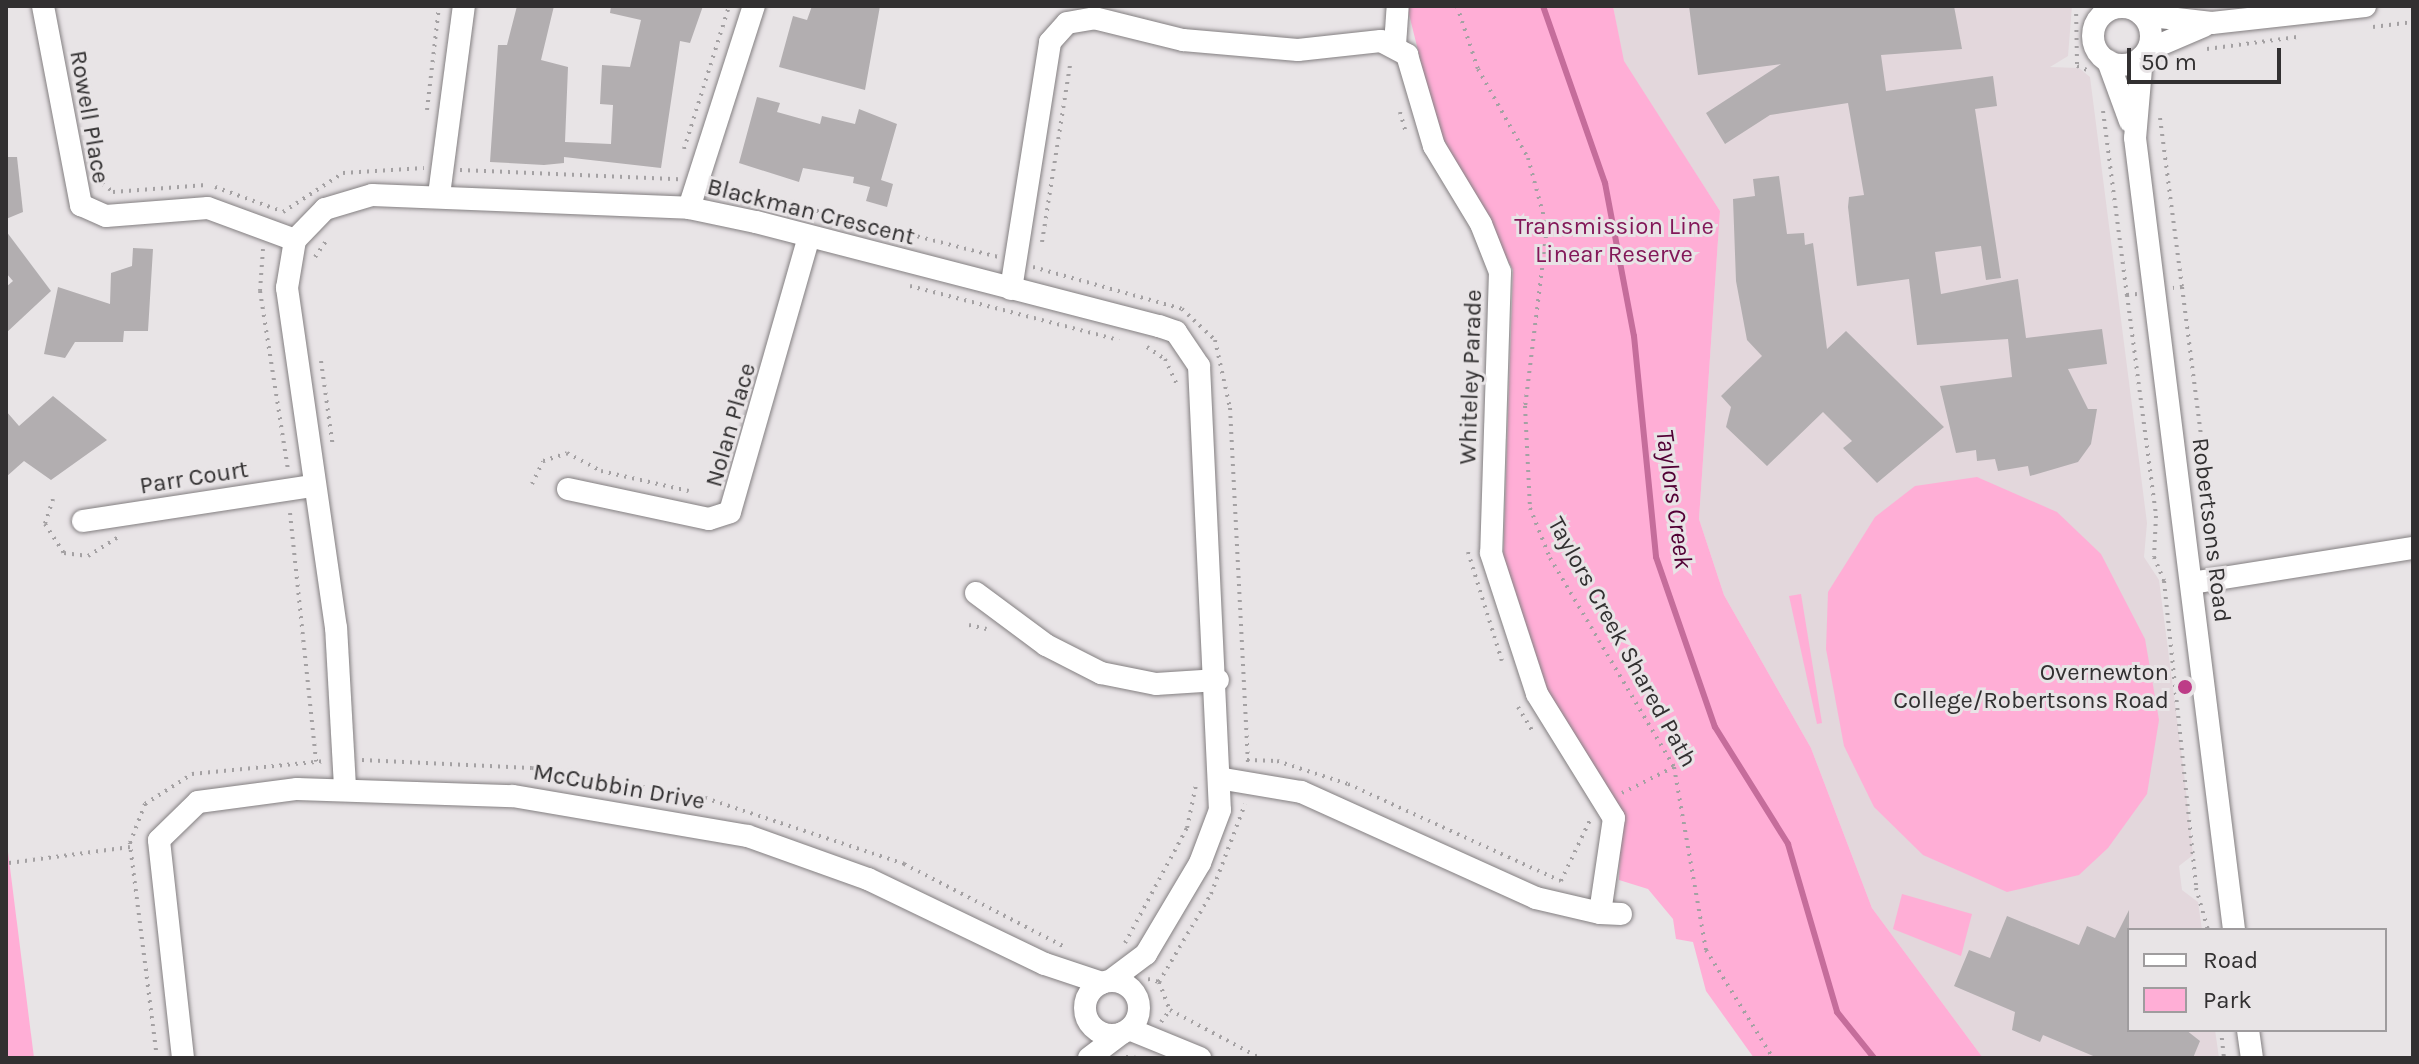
<!DOCTYPE html>
<html>
<head>
<meta charset="utf-8">
<style>
	body { margin:0 }
	#map { position:relative; width:2419px; height:1064px; overflow:hidden; background:#e8e4e6; font-family:Karla,sans-serif }
	div>[style] { position:absolute }
	[style*='--x'] { left:calc(var(--x)*1px); top:calc(var(--y)*1px); width:calc(var(--w)*1px); rotate:calc(var(--a)*1deg) }
	.built>* { inset:0; background:#e3d7dc }
	.green>* { inset:0; background:#ffaed6 }
	.stream>* { height:6px; margin:-3px; padding:0 3px; transform-origin:3px; border-radius:3px; background:#c56d9b }
	.building>* { inset:0; background:#b2aeb0 }
	.path>* { height:4px; margin-top:-2px; transform-origin:0; background:repeating-linear-gradient(90deg,#a4a1a3 0 2px,transparent 0 8px) }
	.roads { filter:drop-shadow(0 0 2px #837f81) drop-shadow(0 0 2px #837f81) }
	.minor>* { height:22px; margin:-11px; padding:0 11px; transform-origin:11px; border-radius:11px; background:#fff }
	.minor>.ring { margin:-11px; padding:0; box-sizing:content-box; background:none; border:22px solid #fff; border-radius:50% }
	.dots>* { width:22px; height:22px; translate:-50% -50%; box-sizing:border-box; border:4px solid #e8e4e6; border-radius:50% }
	span { translate:-50% -50%; white-space:nowrap; text-align:center; line-height:1.15; -webkit-text-stroke:6px #e8e4e6; paint-order:stroke }
	.street-label { font-size:24px; color:#323031 }
	.park-label { font-size:24px; color:#831859 }
	.poi-label { font-size:24px; color:#323031 }
	.right { translate:-100% -50%; text-align:right }
	.water-label { font-size:26px; color:#520035; font-style:italic }
	.frame { position:absolute; inset:0; border:8px solid #323031; pointer-events:none }
	.legend { position:absolute; left:2127px; top:928px; width:260px; height:104px; box-sizing:border-box; background:#e8e4e6; border:2px solid #9f9c9e; margin:0; padding:10px 14px; list-style:none; font-size:24px; color:#323031 }
	.legend li { display:flex; align-items:center; gap:16px; height:40px }
	.legend b { width:40px; border:2px solid #9f9c9e }
	.scale { position:absolute; left:2127px; top:48px; width:154px; height:36px; box-sizing:border-box; border:4px solid #323031; border-top:0; padding-left:10px; font-size:24px; line-height:28px; white-space:nowrap; color:#323031; -webkit-text-stroke:6px #e8e4e6; paint-order:stroke }
</style>
</head>
<body>
<div id="map">
	<div class="built">
		<i style="clip-path:polygon(1613px 6px,2072px 6px,2068px 56px,2050px 67px,2079px 68px,2090px 77px,2147px 523px,2144px 557px,2159px 580px,2184px 773px,2193px 855px,2179px 866px,2182px 890px,2198px 902px,2202px 930px,2129px 930px,2129px 1030px,2215px 1030px,2219px 1058px,1983px 1058px,1872px 908px,1811px 748px,1724px 595px,1699px 519px,1720px 211px,1623px 61px)"></i>
	</div>
	<div class="green">
		<i style="clip-path:polygon(1407px 6px,1613px 6px,1624px 61px,1720px 211px,1699px 519px,1724px 595px,1811px 748px,1872px 908px,1983px 1058px,1754px 1058px,1706px 991px,1693px 942px,1676px 939px,1673px 919px,1648px 889px,1619px 880px,1621px 809px,1546px 688px,1503px 564px,1513px 270px,1437px 127px)"></i>
		<i style="clip-path:polygon(1977px 477px,2057px 512px,2101px 554px,2145px 639px,2159px 720px,2147px 794px,2108px 848px,2079px 875px,2007px 892px,1923px 855px,1874px 807px,1844px 746px,1826px 649px,1828px 592px,1875px 517px,1915px 486px)"></i>
		<i style="clip-path:polygon(1801px 594px,1822px 723px,1817px 724px,1789px 596px)"></i>
		<i style="clip-path:polygon(6px 836px,34px 1058px,6px 1058px)"></i>
		<i style="clip-path:polygon(1902px 894px,1972px 914px,1961px 956px,1893px 929px)"></i>
	</div>
	<div class="stream">
		<i style="--x:1543;--y:6;--w:188;--a:70.7"></i>
		<i style="--x:1605;--y:183;--w:156;--a:79.3"></i>
		<i style="--x:1634;--y:336;--w:222;--a:84.3"></i>
		<i style="--x:1656;--y:557;--w:180;--a:70.9"></i>
		<i style="--x:1715;--y:727;--w:138;--a:58"></i>
		<i style="--x:1788;--y:844;--w:175;--a:73.7"></i>
		<i style="--x:1837;--y:1012;--w:59;--a:51.2"></i>
	</div>
	<div class="building">
		<i style="clip-path:polygon(517px 6px,554px 6px,541px 60px,568px 67px,565px 142px,611px 144px,613px 105px,600px 104px,602px 65px,630px 67px,641px 20px,610px 13px,611px 6px,703px 6px,690px 43px,680px 41px,661px 168px,564px 157px,564px 163px,544px 165px,490px 162px,498px 45px,507px 45px)"></i>
		<i style="clip-path:polygon(812px 6px,880px 6px,865px 90px,779px 67px,793px 16px,807px 20px)"></i>
		<i style="clip-path:polygon(1689px 6px,1954px 6px,1962px 49px,1881px 55px,1886px 91px,1993px 76px,1997px 106px,1975px 109px,2001px 278px,1986px 280px,1981px 246px,1935px 252px,1941px 294px,2018px 279px,2026px 338px,2102px 329px,2107px 364px,2068px 369px,2088px 409px,2097px 409px,2091px 444px,2078px 462px,2030px 476px,2028px 466px,1998px 471px,1995px 459px,1977px 461px,1976px 450px,1956px 453px,1940px 386px,2012px 377px,2008px 339px,1917px 345px,1909px 279px,1857px 286px,1848px 207px,1849px 197px,1864px 195px,1848px 103px,1770px 115px,1725px 144px,1706px 113px,1781px 64px,1698px 75px)"></i>
		<i style="clip-path:polygon(757px 97px,780px 103px,777px 112px,820px 124px,822px 116px,855px 124px,859px 109px,897px 124px,881px 180px,893px 184px,887px 207px,866px 201px,870px 187px,853px 183px,854px 177px,803px 168px,799px 182px,739px 163px)"></i>
		<i style="clip-path:polygon(6px 157px,17px 157px,23px 212px,6px 219px)"></i>
		<i style="clip-path:polygon(1779px 176px,1787px 234px,1804px 233px,1805px 245px,1813px 243px,1827px 349px,1846px 331px,1944px 427px,1877px 483px,1843px 448px,1852px 441px,1823px 412px,1767px 466px,1726px 427px,1731px 407px,1721px 396px,1762px 356px,1747px 340px,1736px 281px,1733px 199px,1755px 196px,1753px 179px)"></i>
		<i style="clip-path:polygon(6px 231px,51px 291px,6px 333px,6px 287px,13px 281px,6px 273px)"></i>
		<i style="clip-path:polygon(133px 248px,153px 249px,148px 331px,124px 331px,123px 342px,75px 342px,65px 358px,44px 354px,58px 287px,110px 304px,111px 273px,132px 266px)"></i>
		<i style="clip-path:polygon(53px 396px,107px 440px,51px 480px,24px 461px,6px 477px,6px 411px,19px 426px)"></i>
		<i style="clip-path:polygon(2129px 910px,2129px 1030px,2186px 1030px,2200px 1041px,2193px 1058px,2098px 1058px,2043px 1035px,2040px 1042px,2012px 1030px,2015px 1012px,1954px 986px,1969px 950px,1990px 958px,2007px 916px,2079px 945px,2087px 926px,2115px 938px)"></i>
	</div>
	<div class="path">
		<i style="--x:1457;--y:6;--w:66;--a:71.6"></i>
		<i style="--x:1478;--y:69;--w:102;--a:60.7"></i>
		<i style="--x:1528;--y:158;--w:73;--a:74.8"></i>
		<i style="--x:1547;--y:228;--w:179;--a:97"></i>
		<i style="--x:1525;--y:406;--w:102;--a:87.2"></i>
		<i style="--x:1530;--y:508;--w:54;--a:68.2"></i>
		<i style="--x:1550;--y:558;--w:243;--a:59.3"></i>
		<i style="--x:1674;--y:767;--w:186;--a:80.1"></i>
		<i style="--x:1706;--y:950;--w:127;--a:58.2"></i>
		<i style="--x:2076;--y:6;--w:60;--a:89"></i>
		<i style="--x:2077;--y:66;--w:14;--a:21"></i>
		<i style="--x:2373;--y:27;--w:40;--a:-7.1"></i>
		<i style="--x:2207;--y:49;--w:91;--a:-7.6"></i>
		<i style="--x:427;--y:110;--w:105;--a:-83.4"></i>
		<i style="--x:2103;--y:111;--w:186;--a:82.6"></i>
		<i style="--x:1400;--y:112;--w:19;--a:74"></i>
		<i style="--x:2160;--y:118;--w:170;--a:82.6"></i>
		<i style="--x:2182;--y:287;--w:9;--a:174"></i>
		<i style="--x:684;--y:149;--w:150;--a:-72.5"></i>
		<i style="--x:460;--y:170;--w:219;--a:2.4"></i>
		<i style="--x:96;--y:179;--w:21;--a:37"></i>
		<i style="--x:113;--y:192;--w:93;--a:-4.3"></i>
		<i style="--x:716;--y:185;--w:291;--a:14.3"></i>
		<i style="--x:215;--y:187;--w:70;--a:20"></i>
		<i style="--x:283;--y:212;--w:72;--a:-33"></i>
		<i style="--x:343;--y:173;--w:81;--a:-3.5"></i>
		<i style="--x:1042;--y:242;--w:179;--a:-81"></i>
		<i style="--x:263;--y:249;--w:42;--a:94.1"></i>
		<i style="--x:260;--y:291;--w:181;--a:81.1"></i>
		<i style="--x:315;--y:257;--w:19;--a:-55"></i>
		<i style="--x:1033;--y:267;--w:155;--a:15.7"></i>
		<i style="--x:1182;--y:309;--w:45;--a:43.2"></i>
		<i style="--x:1215;--y:340;--w:70;--a:77.6"></i>
		<i style="--x:1230;--y:408;--w:356;--a:87.1"></i>
		<i style="--x:910;--y:286;--w:216;--a:14.5"></i>
		<i style="--x:2182;--y:287;--w:165;--a:82.7"></i>
		<i style="--x:2137;--y:294;--w:10;--a:174"></i>
		<i style="--x:2127;--y:295;--w:223;--a:82.5"></i>
		<i style="--x:2156;--y:516;--w:41;--a:92.8"></i>
		<i style="--x:2154;--y:557;--w:26;--a:67"></i>
		<i style="--x:2164;--y:581;--w:309;--a:84"></i>
		<i style="--x:2196;--y:888;--w:44;--a:74.1"></i>
		<i style="--x:1147;--y:347;--w:22;--a:34"></i>
		<i style="--x:1165;--y:359;--w:29;--a:65"></i>
		<i style="--x:321;--y:361;--w:87;--a:82.1"></i>
		<i style="--x:532;--y:484;--w:25;--a:-64"></i>
		<i style="--x:543;--y:461;--w:25;--a:-18"></i>
		<i style="--x:567;--y:453;--w:38;--a:28"></i>
		<i style="--x:601;--y:471;--w:90;--a:12.8"></i>
		<i style="--x:53;--y:499;--w:26;--a:108"></i>
		<i style="--x:45;--y:524;--w:35;--a:57"></i>
		<i style="--x:64;--y:553;--w:24;--a:7"></i>
		<i style="--x:88;--y:556;--w:36;--a:-32"></i>
		<i style="--x:290;--y:513;--w:250;--a:84"></i>
		<i style="--x:1468;--y:552;--w:114;--a:72.7"></i>
		<i style="--x:969;--y:625;--w:18;--a:13"></i>
		<i style="--x:1518;--y:707;--w:27;--a:59"></i>
		<i style="--x:362;--y:760;--w:170;--a:2.7"></i>
		<i style="--x:532;--y:768;--w:176;--a:9.8"></i>
		<i style="--x:705;--y:798;--w:210;--a:18.3"></i>
		<i style="--x:904;--y:864;--w:179;--a:27.3"></i>
		<i style="--x:1247;--y:760;--w:30;--a:2"></i>
		<i style="--x:1277;--y:761;--w:75;--a:17.9"></i>
		<i style="--x:1348;--y:784;--w:234;--a:24.5"></i>
		<i style="--x:1561;--y:881;--w:68;--a:-64.6"></i>
		<i style="--x:1622;--y:793;--w:58;--a:-26.6"></i>
		<i style="--x:9;--y:863;--w:122;--a:-7.5"></i>
		<i style="--x:1125;--y:943;--w:131;--a:-61.7"></i>
		<i style="--x:1187;--y:828;--w:44;--a:-78.2"></i>
		<i style="--x:1148;--y:979;--w:11;--a:15"></i>
		<i style="--x:1159;--y:982;--w:30;--a:69"></i>
		<i style="--x:1159;--y:982;--w:102;--a:-59.4"></i>
		<i style="--x:1211;--y:894;--w:96;--a:-69.3"></i>
		<i style="--x:1161;--y:1022;--w:15;--a:-53"></i>
		<i style="--x:1170;--y:1010;--w:102;--a:28.1"></i>
		<i style="--x:2221;--y:1030;--w:28;--a:84"></i>
		<i style="--x:1126;--y:1057;--w:12;--a:5"></i>
		<i style="--x:157;--y:1058;--w:217;--a:-97.2"></i>
		<i style="--x:130;--y:843;--w:42;--a:-69"></i>
		<i style="--x:145;--y:804;--w:56;--a:-32.6"></i>
		<i style="--x:192;--y:774;--w:134;--a:-5.6"></i>
	</div>
	<div class="roads">
		<div class="minor">
			<i style="--x:43;--y:6;--w:203;--a:79.2"></i>
			<i style="--x:81;--y:205;--w:27;--a:24"></i>
			<i style="--x:106;--y:216;--w:102;--a:-4.5"></i>
			<i style="--x:208;--y:208;--w:93;--a:20.2"></i>
			<i class="ring" style="left:2093px;top:7px;width:36px;height:36px"></i>
			<i style="--x:2142;--y:15;--w:70;--a:6.5"></i>
			<i style="--x:2212;--y:23;--w:154;--a:-6.3"></i>
			<i style="--x:1395;--y:45;--w:39;--a:-86"></i>
			<i style="--x:2148;--y:50;--w:61;--a:-23.2"></i>
			<i style="--x:2142;--y:57;--w:81;--a:94.9"></i>
			<i style="--x:2135;--y:138;--w:798;--a:82.87"></i>
			<i style="--x:2108;--y:61;--w:64;--a:69.9"></i>
			<i style="--x:439;--y:195;--w:191;--a:-82.5"></i>
			<i style="--x:689;--y:208;--w:212;--a:-72.2"></i>
			<i style="--x:1011;--y:289;--w:250;--a:-81"></i>
			<i style="--x:1050;--y:42;--w:25;--a:-48"></i>
			<i style="--x:1067;--y:23;--w:27;--a:-10"></i>
			<i style="--x:1094;--y:18;--w:92;--a:13.9"></i>
			<i style="--x:1183;--y:40;--w:115;--a:5"></i>
			<i style="--x:1298;--y:50;--w:83;--a:-6.2"></i>
			<i style="--x:1381;--y:41;--w:30;--a:28"></i>
			<i style="--x:1407;--y:55;--w:95;--a:73.5"></i>
			<i style="--x:1434;--y:146;--w:91;--a:58.9"></i>
			<i style="--x:1481;--y:224;--w:52;--a:68.4"></i>
			<i style="--x:1500;--y:272;--w:281;--a:91.8"></i>
			<i style="--x:1491;--y:553;--w:148;--a:71.9"></i>
			<i style="--x:1537;--y:694;--w:146;--a:58.2"></i>
			<i style="--x:1614;--y:818;--w:96;--a:98.4"></i>
			<i style="--x:1600;--y:913;--w:66;--a:-166.8"></i>
			<i style="--x:1536;--y:898;--w:258;--a:-155.7"></i>
			<i style="--x:1301;--y:792;--w:78;--a:-170.4"></i>
			<i style="--x:568;--y:489;--w:144;--a:12"></i>
			<i style="--x:709;--y:519;--w:22;--a:-18"></i>
			<i style="--x:730;--y:512;--w:286;--a:-74"></i>
			<i style="--x:83;--y:521;--w:233;--a:-8.7"></i>
			<i style="--x:2192;--y:583;--w:224;--a:-9"></i>
			<i style="--x:976;--y:593;--w:87;--a:36.6"></i>
			<i style="--x:1046;--y:645;--w:62;--a:27"></i>
			<i style="--x:1101;--y:673;--w:56;--a:11.3"></i>
			<i style="--x:1156;--y:684;--w:62;--a:-3.7"></i>
			<i style="--x:345;--y:787;--w:159;--a:-93.2"></i>
			<i style="--x:336;--y:628;--w:344;--a:-98.2"></i>
			<i style="--x:287;--y:288;--w:49;--a:-80.5"></i>
			<i style="--x:295;--y:240;--w:43;--a:-45.9"></i>
			<i style="--x:325;--y:209;--w:49;--a:-16.6"></i>
			<i style="--x:372;--y:195;--w:317;--a:2.3"></i>
			<i style="--x:689;--y:208;--w:68;--a:11.8"></i>
			<i style="--x:756;--y:222;--w:416;--a:14.5"></i>
			<i style="--x:1159;--y:326;--w:18;--a:19"></i>
			<i style="--x:1176;--y:332;--w:41;--a:55.9"></i>
			<i style="--x:1199;--y:366;--w:444;--a:87.3"></i>
			<i style="--x:1220;--y:810;--w:57;--a:110.7"></i>
			<i style="--x:1200;--y:863;--w:106;--a:120.7"></i>
			<i style="--x:1146;--y:954;--w:45;--a:143.1"></i>
			<i style="--x:1600;--y:913;--w:21;--a:3"></i>
			<i class="ring" style="left:1085px;top:981px;width:32px;height:32px"></i>
			<i style="--x:1129;--y:1029;--w:77;--a:22.2"></i>
			<i style="--x:2248;--y:1030;--w:28;--a:82"></i>
			<i style="--x:183;--y:1058;--w:219;--a:-96.3"></i>
			<i style="--x:159;--y:840;--w:54;--a:-44.3"></i>
			<i style="--x:198;--y:802;--w:100;--a:-7.5"></i>
			<i style="--x:297;--y:789;--w:216;--a:1.9"></i>
			<i style="--x:513;--y:796;--w:238;--a:9.7"></i>
			<i style="--x:748;--y:836;--w:127;--a:19.7"></i>
			<i style="--x:868;--y:879;--w:196;--a:25.7"></i>
			<i style="--x:1045;--y:964;--w:60;--a:18.4"></i>
			<i style="--x:1089;--y:1058;--w:41;--a:-37.1"></i>
		</div>
	</div>
	<div class="dots">
		<i style="left:2185px;top:687px;background:#bd3c87"></i>
	</div>
	<div class="street-label">
		<span style="left:89px;top:117px;rotate:80deg">Rowell Place</span>
		<span style="left:811px;top:212px;rotate:14deg">Blackman Crescent</span>
		<span style="left:1471px;top:377px;rotate:-88deg">Whiteley Parade</span>
		<span style="left:731px;top:425px;rotate:-74deg">Nolan Place</span>
		<span style="left:194px;top:478px;rotate:-9deg">Parr Court</span>
		<span style="left:2211px;top:530px;rotate:83deg">Robertsons Road</span>
		<span style="left:1622px;top:642px;rotate:61deg">Taylors Creek Shared Path</span>
		<span style="left:619px;top:787px;rotate:10deg">McCubbin Drive</span>
	</div>
	<div class="park-label">
		<span style="left:1614px;top:241px">Transmission Line<br>Linear Reserve</span>
	</div>
	<div class="poi-label">
		<span class="right" style="left:2169px;top:687px">Overnewton<br>College/Robertsons Road</span>
	</div>
	<div class="water-label">
		<span style="left:1674px;top:499px;rotate:82deg">Taylors Creek</span>
	</div>
	<div class="frame"></div>
	<ul class="legend">
	<li><b style="height:10px;background:#fff"></b>Road</li>
	<li><b style="height:22px;background:#ffaed6"></b>Park</li>
	</ul>
	<div class="scale">50 m</div>
</div>
</body>
</html>
